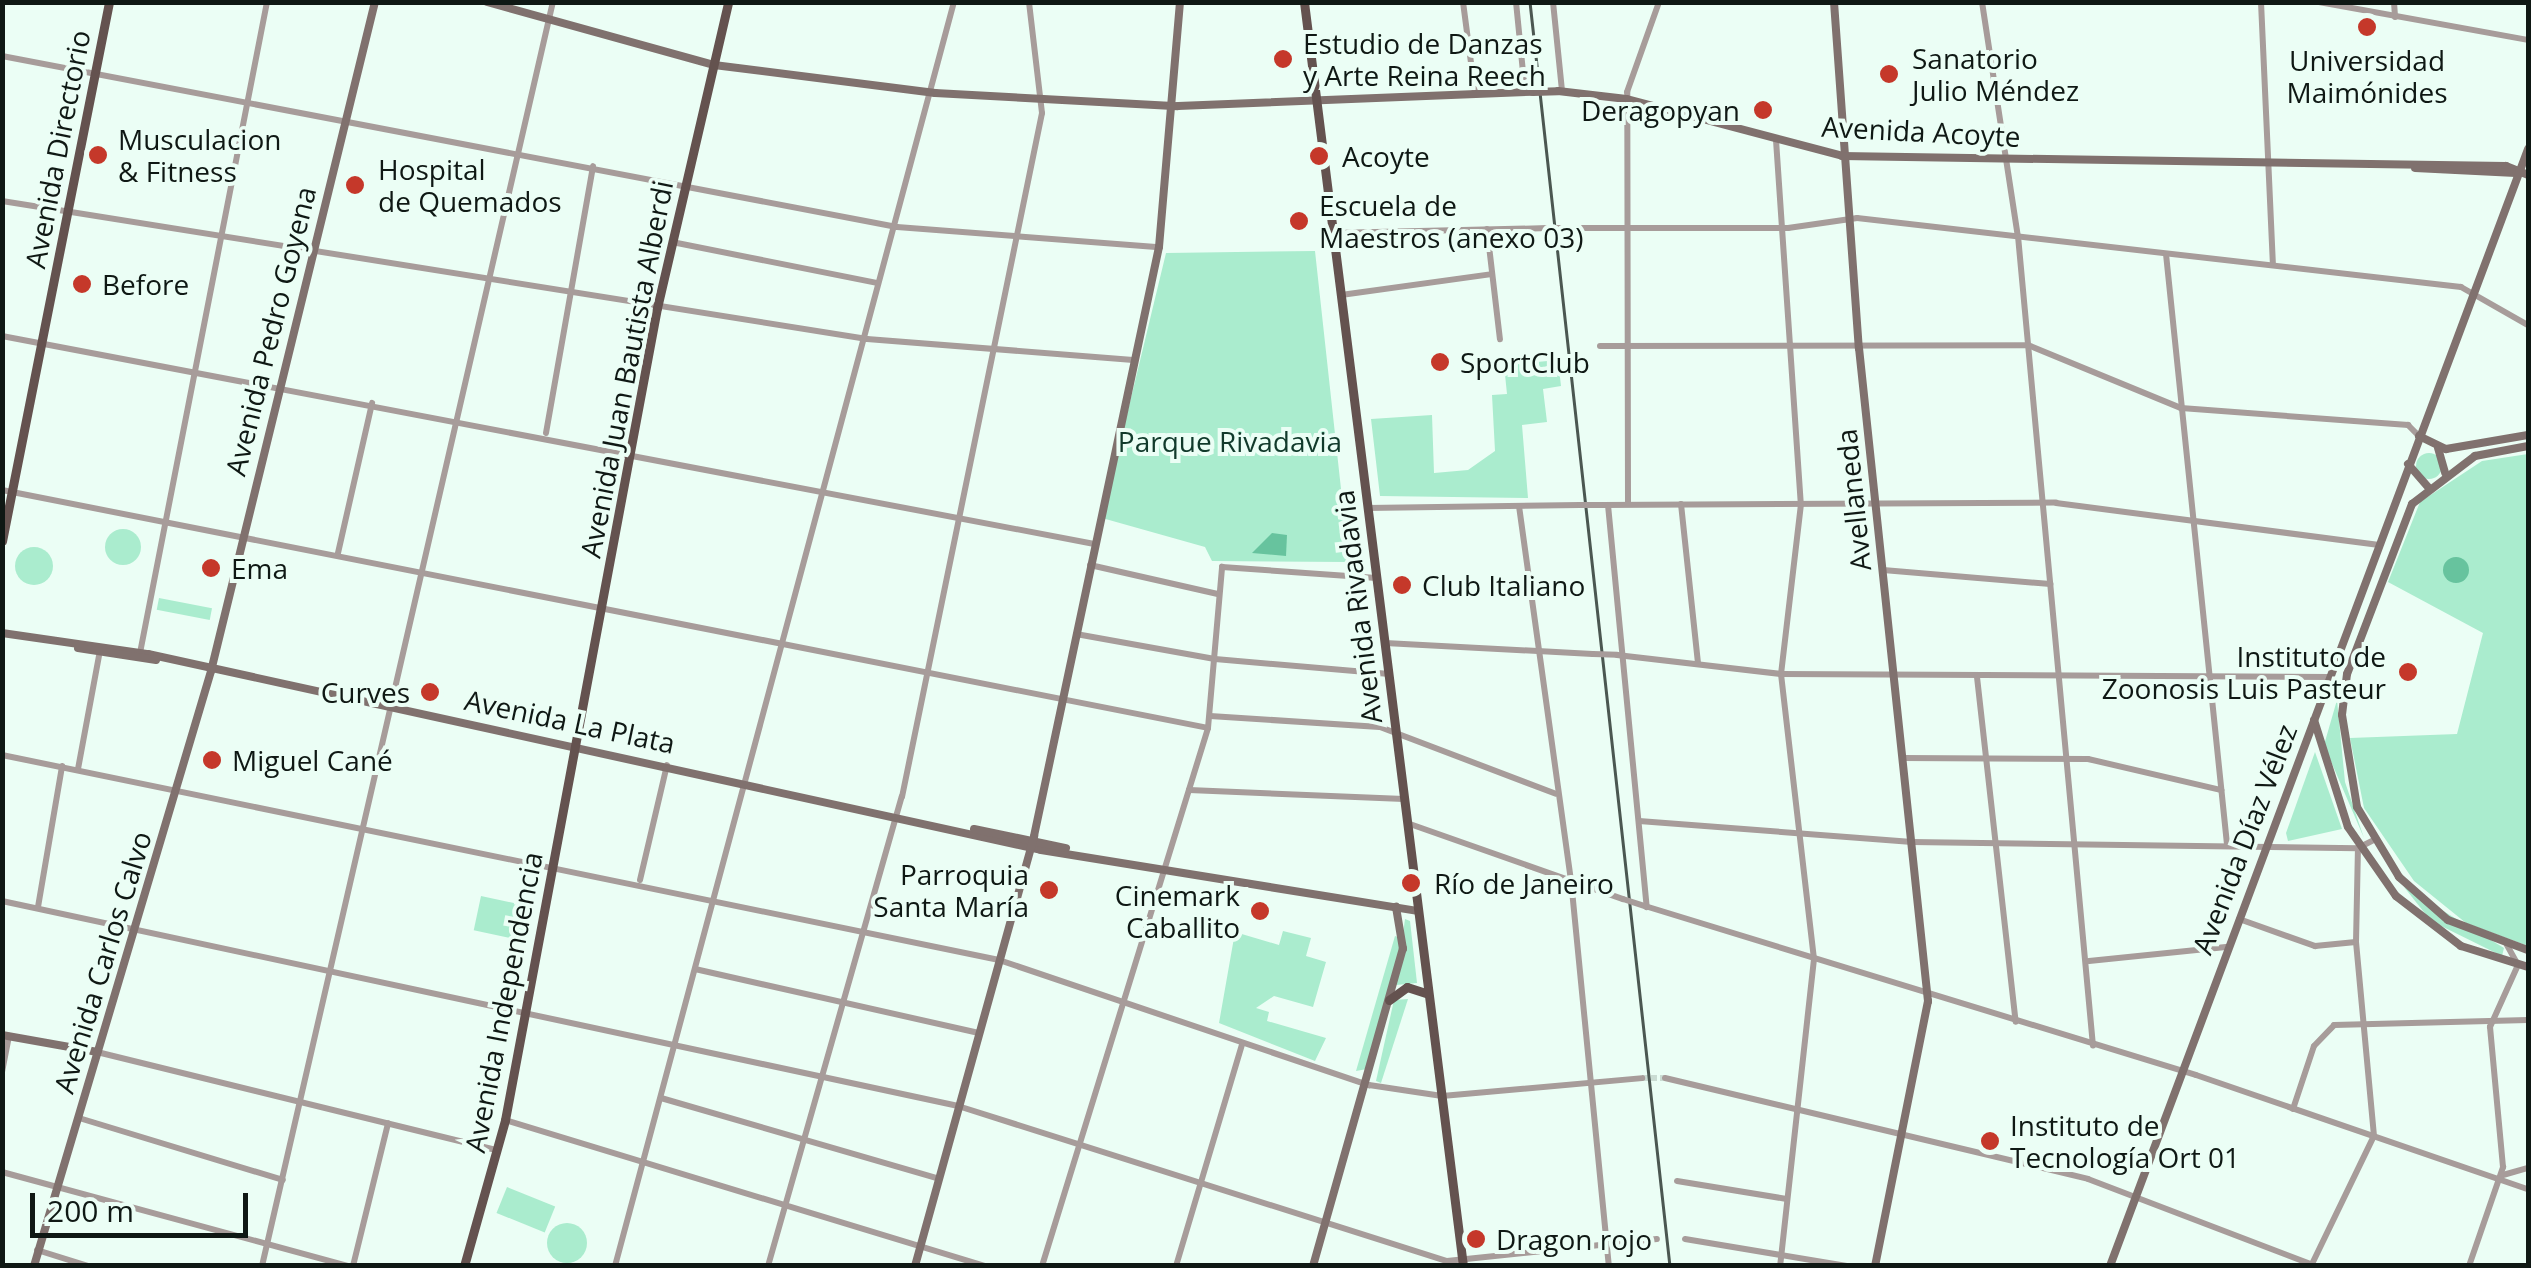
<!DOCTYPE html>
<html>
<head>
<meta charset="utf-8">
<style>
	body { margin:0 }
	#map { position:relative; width:2531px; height:1268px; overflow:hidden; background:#ebfef5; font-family:"Open Sans",sans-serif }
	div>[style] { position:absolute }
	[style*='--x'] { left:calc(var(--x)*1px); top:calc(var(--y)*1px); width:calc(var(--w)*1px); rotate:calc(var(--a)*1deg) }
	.green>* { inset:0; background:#aaecce; transform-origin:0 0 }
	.round { border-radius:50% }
	.water>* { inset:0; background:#67c39e }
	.street-tunnel>* { height:6px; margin-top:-3px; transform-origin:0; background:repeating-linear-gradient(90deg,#cadcd3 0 6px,transparent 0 9px) }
	.street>* { height:6px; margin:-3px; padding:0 3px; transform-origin:3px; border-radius:3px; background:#a79c9a }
	.secondary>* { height:8px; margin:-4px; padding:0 4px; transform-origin:4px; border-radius:4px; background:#80716e }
	.primary>* { height:9px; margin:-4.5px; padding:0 4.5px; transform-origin:4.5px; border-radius:4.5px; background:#64524f }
	.rail>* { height:2.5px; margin:-1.25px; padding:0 1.25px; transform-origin:1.25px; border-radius:1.25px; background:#4b5751 }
	.street-bridge>* { height:6px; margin:-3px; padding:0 3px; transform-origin:3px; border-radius:3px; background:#a79c9a }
	.secondary-bridge>* { height:8px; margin:-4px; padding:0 4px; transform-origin:4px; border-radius:4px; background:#80716e }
	.dots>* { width:28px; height:28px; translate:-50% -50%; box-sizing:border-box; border:5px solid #ebfef5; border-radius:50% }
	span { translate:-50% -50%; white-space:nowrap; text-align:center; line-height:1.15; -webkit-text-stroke:8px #ebfef5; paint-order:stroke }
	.poi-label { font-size:28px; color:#0f1814 }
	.left { translate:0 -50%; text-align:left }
	.right { translate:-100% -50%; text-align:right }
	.street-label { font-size:28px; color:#0f1814 }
	.park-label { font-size:28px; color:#113a2b }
	.frame { position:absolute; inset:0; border:5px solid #0f1814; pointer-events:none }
	.scale { position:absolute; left:30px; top:1193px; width:218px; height:45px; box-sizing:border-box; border:5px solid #0f1814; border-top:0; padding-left:12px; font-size:30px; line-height:35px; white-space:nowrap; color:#0f1814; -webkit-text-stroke:8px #ebfef5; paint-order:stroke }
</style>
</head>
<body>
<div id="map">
	<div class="green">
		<i style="clip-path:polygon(1315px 251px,1349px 562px,1212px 561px,1205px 547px,1102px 518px,1166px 253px)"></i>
		<i style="clip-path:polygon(1558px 360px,1561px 386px,1543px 389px,1547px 422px,1522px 425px,1528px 498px,1380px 496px,1371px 419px,1432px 415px,1434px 473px,1468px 470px,1495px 451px,1492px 395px,1507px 394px,1504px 365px)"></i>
		<i class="round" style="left:2416px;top:453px;width:26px;height:26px"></i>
		<i style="clip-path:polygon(2528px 454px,2528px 946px,2466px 923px,2414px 881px,2364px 808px,2350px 738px,2457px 734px,2483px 633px,2388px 582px,2420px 502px,2482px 461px)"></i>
		<i class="round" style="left:105px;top:529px;width:36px;height:36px"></i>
		<i class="round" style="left:15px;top:547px;width:38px;height:38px"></i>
		<i style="left:159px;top:598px;width:54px;height:12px;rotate:11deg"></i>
		<i style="clip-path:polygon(2337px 700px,2345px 782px,2364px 838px,2324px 745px)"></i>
		<i style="clip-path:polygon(2315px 752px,2342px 829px,2288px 841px,2286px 833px)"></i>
		<i style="clip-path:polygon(2404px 887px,2504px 948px,2502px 956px,2431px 921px)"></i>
		<i style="left:481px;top:896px;width:54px;height:35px;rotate:12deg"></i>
		<i style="clip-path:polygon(1405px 919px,1410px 921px,1417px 983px,1396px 985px)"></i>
		<i style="clip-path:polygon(1283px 931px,1311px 938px,1306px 956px,1326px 962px,1313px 1007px,1274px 996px,1256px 1008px,1269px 1012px,1267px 1021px,1326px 1038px,1315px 1061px,1219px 1023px,1235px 932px,1279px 945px)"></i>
		<i style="clip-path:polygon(1395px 936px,1403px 939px,1367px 1069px,1356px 1071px)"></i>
		<i style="clip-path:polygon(1408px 999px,1381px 1083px,1376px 1081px,1394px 1000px)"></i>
		<i style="left:507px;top:1187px;width:52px;height:28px;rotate:22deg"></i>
		<i class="round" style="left:547px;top:1223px;width:40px;height:40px"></i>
	</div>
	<div class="water">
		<i style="clip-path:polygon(1272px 533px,1287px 535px,1286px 556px,1252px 553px)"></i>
		<i class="round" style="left:2443px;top:557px;width:26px;height:26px"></i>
	</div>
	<div class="street-tunnel">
		<i style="--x:1642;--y:1078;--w:23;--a:0"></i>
	</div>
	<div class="street">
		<i style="--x:1463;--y:2;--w:92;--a:82.5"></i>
		<i style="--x:1516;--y:2;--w:90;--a:84.3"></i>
		<i style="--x:1553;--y:2;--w:89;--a:84.2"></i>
		<i style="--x:1982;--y:2;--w:237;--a:81.3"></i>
		<i style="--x:2018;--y:236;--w:813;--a:84.71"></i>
		<i style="--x:2261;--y:2;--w:263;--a:87.4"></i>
		<i style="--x:2319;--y:2;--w:212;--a:10.3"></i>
		<i style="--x:2394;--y:2;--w:15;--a:86"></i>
		<i style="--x:2;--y:56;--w:911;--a:10.82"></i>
		<i style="--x:897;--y:227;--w:263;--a:4.4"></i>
		<i style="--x:1776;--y:140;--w:365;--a:86.1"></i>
		<i style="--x:1801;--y:504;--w:171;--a:96.7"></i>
		<i style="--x:1781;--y:674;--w:287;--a:83.4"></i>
		<i style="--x:1814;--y:959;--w:309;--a:96.3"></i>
		<i style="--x:2;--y:201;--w:876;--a:9.06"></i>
		<i style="--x:867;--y:339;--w:267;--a:4.5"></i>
		<i style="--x:1584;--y:228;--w:204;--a:0"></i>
		<i style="--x:1788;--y:228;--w:70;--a:-8.2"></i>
		<i style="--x:1857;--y:218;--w:608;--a:6.52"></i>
		<i style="--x:2461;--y:287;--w:77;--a:29.6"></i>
		<i style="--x:1487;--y:229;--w:111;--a:83.3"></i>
		<i style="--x:1333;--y:233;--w:215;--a:-1.3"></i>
		<i style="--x:672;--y:242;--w:210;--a:11.3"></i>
		<i style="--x:2166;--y:254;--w:593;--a:84.1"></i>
		<i style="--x:1341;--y:295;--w:152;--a:-7.9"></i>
		<i style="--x:2;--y:336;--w:1112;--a:10.78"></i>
		<i style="--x:1600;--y:346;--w:428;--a:-0.1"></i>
		<i style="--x:2028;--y:345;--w:165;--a:22.4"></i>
		<i style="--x:2181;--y:408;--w:228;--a:4.3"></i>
		<i style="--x:2408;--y:425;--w:16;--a:45"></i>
		<i style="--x:546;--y:433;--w:271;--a:-80"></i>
		<i style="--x:2;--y:490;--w:1229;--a:11.16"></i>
		<i style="--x:1628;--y:504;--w:412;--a:-90.1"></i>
		<i style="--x:1627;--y:92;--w:96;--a:-70.4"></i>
		<i style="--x:1681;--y:504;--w:160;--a:83.9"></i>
		<i style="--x:1602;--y:505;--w:454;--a:-0.3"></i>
		<i style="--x:2056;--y:503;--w:326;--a:7.4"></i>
		<i style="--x:1608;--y:505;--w:404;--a:84.5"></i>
		<i style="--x:1519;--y:506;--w:378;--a:82.1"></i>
		<i style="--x:1571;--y:880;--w:388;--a:84.4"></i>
		<i style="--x:1367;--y:508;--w:213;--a:-0.8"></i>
		<i style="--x:338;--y:553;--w:154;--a:-77.2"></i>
		<i style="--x:1090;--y:565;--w:131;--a:12.8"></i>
		<i style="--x:1883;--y:570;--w:168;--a:4.8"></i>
		<i style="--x:1076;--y:634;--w:141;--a:10.2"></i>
		<i style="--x:1215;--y:659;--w:175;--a:4.9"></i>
		<i style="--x:1385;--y:643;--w:208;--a:3"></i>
		<i style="--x:140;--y:653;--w:663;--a:-78.96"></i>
		<i style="--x:1617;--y:655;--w:165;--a:6.6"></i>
		<i style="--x:1781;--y:674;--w:549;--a:0.31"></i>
		<i style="--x:1977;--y:677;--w:347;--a:83.6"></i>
		<i style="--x:1210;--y:716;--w:170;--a:3.7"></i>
		<i style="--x:1380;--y:727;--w:188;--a:20.8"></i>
		<i style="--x:2;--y:755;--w:1018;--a:11.62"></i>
		<i style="--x:999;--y:960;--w:391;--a:18.7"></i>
		<i style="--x:1369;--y:1085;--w:74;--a:8.6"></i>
		<i style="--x:1442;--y:1096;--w:201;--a:-5.1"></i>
		<i style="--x:1903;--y:758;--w:185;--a:0.3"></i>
		<i style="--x:2088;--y:759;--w:137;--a:13.1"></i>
		<i style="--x:78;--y:769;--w:115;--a:-79.5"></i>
		<i style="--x:1189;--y:790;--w:215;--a:2.4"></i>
		<i style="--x:1639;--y:821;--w:274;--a:4.4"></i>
		<i style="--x:1912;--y:842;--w:446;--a:0.8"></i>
		<i style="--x:2358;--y:848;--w:18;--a:-27"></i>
		<i style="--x:1407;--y:823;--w:229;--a:19.4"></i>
		<i style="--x:640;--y:880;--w:118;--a:-76.8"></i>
		<i style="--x:2;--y:901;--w:978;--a:12.1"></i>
		<i style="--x:958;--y:1106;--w:513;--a:17.59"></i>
		<i style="--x:1447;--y:1261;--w:211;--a:-6"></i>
		<i style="--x:1645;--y:906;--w:576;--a:17.05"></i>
		<i style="--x:2196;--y:1075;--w:351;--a:19"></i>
		<i style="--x:38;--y:907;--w:143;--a:-80.3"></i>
		<i style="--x:2239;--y:919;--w:81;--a:19.6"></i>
		<i style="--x:2315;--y:946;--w:41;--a:-5.6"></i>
		<i style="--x:2089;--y:961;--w:140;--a:-5.8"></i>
		<i style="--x:695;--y:969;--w:291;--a:12.7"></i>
		<i style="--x:97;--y:1052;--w:412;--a:13.8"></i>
		<i style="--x:2;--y:1072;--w:37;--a:-79"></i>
		<i style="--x:1665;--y:1078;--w:435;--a:13.4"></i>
		<i style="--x:2088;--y:1179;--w:244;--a:20.9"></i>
		<i style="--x:661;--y:1098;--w:290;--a:16.2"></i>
		<i style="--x:2293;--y:1109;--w:66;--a:-71.6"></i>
		<i style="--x:2314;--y:1046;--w:29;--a:-46"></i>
		<i style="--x:2334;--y:1025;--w:194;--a:-1.5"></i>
		<i style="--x:79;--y:1118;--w:213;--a:16.9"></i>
		<i style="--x:505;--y:1120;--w:502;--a:16.92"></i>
		<i style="--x:2;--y:1172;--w:359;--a:15.2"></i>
		<i style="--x:2503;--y:1175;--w:26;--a:-16"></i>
		<i style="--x:1677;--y:1181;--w:111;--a:9.3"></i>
		<i style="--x:1685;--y:1239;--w:164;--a:9.5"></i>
		<i style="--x:37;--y:1250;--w:53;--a:17.4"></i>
		<i style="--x:2312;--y:1264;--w:142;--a:-64.2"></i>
		<i style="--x:2374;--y:1136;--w:195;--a:-95.3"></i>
		<i style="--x:2356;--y:942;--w:94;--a:-88.8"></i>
		<i style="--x:262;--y:1266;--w:1297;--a:-77.04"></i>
		<i style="--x:353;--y:1266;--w:147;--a:-76.2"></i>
		<i style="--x:615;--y:1266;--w:1309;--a:-74.99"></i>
		<i style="--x:768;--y:1266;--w:488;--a:-74.1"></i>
		<i style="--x:902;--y:797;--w:698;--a:-78.43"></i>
		<i style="--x:1042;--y:113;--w:112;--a:-96.7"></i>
		<i style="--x:1042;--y:1266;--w:563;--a:-72.85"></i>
		<i style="--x:1208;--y:728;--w:162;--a:-85"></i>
		<i style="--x:1222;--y:567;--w:155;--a:4.1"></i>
		<i style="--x:1176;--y:1266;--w:232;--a:-73.4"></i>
		<i style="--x:2469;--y:1266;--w:105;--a:-71"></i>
		<i style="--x:2503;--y:1167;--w:141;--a:-95.3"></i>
		<i style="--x:2490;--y:1027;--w:68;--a:-65.7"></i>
		<i style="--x:2518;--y:965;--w:23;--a:-119"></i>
	</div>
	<div class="secondary">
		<i style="--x:487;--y:2;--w:236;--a:15.5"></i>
		<i style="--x:714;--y:65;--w:223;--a:7.2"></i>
		<i style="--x:935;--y:93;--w:243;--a:3.1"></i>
		<i style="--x:1178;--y:106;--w:355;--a:-2.3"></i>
		<i style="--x:1834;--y:2;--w:347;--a:85.9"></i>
		<i style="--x:1859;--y:348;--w:657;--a:83.97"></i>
		<i style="--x:1928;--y:1001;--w:270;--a:101.3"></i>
		<i style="--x:1558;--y:91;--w:69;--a:6.6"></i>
		<i style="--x:1627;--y:99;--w:222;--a:14.8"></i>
		<i style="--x:1842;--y:156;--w:664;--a:0.86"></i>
		<i style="--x:2506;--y:166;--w:24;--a:22"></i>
		<i style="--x:2415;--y:168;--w:101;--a:2.8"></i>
		<i style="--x:2419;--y:436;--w:30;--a:26"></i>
		<i style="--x:2446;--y:449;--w:83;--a:-9.7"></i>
		<i style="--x:2528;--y:446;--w:54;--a:169.3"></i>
		<i style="--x:2475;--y:456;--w:79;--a:142.7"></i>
		<i style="--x:2412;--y:504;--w:182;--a:110.9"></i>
		<i style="--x:2347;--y:674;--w:41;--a:97"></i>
		<i style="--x:2342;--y:715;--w:93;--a:80.7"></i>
		<i style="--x:2357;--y:807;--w:82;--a:59"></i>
		<i style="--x:2399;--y:877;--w:65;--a:41.3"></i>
		<i style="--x:2448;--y:920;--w:85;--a:20.6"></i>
		<i style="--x:2438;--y:448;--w:26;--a:74"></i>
		<i style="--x:2408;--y:464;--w:32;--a:49"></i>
		<i style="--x:2;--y:633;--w:148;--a:8.2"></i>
		<i style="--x:148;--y:654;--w:914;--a:12.38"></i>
		<i style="--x:1041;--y:850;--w:381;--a:9.2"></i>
		<i style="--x:78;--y:648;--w:79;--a:8.7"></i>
		<i style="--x:2314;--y:720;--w:112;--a:72.4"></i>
		<i style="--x:2348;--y:827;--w:84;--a:55.2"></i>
		<i style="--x:2396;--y:896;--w:82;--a:37.6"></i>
		<i style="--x:2461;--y:946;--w:70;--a:17.4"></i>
		<i style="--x:974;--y:829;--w:94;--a:11.7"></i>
		<i style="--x:2;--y:1035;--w:97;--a:10.1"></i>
		<i style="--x:34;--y:1266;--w:621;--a:-73.43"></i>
		<i style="--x:211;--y:671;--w:689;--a:-76.23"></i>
		<i style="--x:915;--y:1266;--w:446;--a:-74.5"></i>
		<i style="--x:1034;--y:836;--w:602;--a:-78.02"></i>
		<i style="--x:1159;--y:247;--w:246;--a:-85.1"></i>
		<i style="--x:1313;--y:1266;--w:330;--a:-74.2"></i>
		<i style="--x:1403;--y:949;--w:43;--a:-99.5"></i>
		<i style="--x:2110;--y:1266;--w:1193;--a:-69.48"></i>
	</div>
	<div class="primary">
		<i style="--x:1304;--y:2;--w:1274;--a:82.83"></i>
		<i style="--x:2;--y:541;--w:550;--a:-78.77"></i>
		<i style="--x:1389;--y:1000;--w:22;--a:-36"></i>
		<i style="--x:1407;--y:987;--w:22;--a:18"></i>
		<i style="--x:464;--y:1266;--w:152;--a:-74.3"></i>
		<i style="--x:505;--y:1120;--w:826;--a:-79.4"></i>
		<i style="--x:657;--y:308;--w:314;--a:-76.9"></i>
	</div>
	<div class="rail">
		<i style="--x:1530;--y:2;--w:1272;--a:83.68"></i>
	</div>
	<div class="street-bridge">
		<i style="--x:1548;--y:228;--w:36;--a:0"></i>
		<i style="--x:1580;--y:505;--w:22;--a:0"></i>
		<i style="--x:1593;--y:654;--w:24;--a:2"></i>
		<i style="--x:1623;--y:899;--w:23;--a:18"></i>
	</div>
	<div class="secondary-bridge">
		<i style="--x:1533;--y:92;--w:25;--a:-2"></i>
	</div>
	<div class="dots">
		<i style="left:2367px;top:27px;background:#c5382a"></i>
		<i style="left:1283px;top:59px;background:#c5382a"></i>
		<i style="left:1889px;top:74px;background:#c5382a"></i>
		<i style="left:1763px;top:110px;background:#c5382a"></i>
		<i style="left:98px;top:155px;background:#c5382a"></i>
		<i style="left:1319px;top:156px;background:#c5382a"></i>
		<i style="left:355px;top:185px;background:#c5382a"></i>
		<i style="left:1299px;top:221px;background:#c5382a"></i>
		<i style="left:82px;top:284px;background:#c5382a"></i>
		<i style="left:1440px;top:362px;background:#c5382a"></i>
		<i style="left:211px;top:568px;background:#c5382a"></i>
		<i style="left:1402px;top:585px;background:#c5382a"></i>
		<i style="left:2408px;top:672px;background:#c5382a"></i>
		<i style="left:430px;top:692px;background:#c5382a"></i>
		<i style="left:212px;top:760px;background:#c5382a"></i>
		<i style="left:1411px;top:883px;background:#c5382a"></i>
		<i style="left:1049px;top:890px;background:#c5382a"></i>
		<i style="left:1260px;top:911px;background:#c5382a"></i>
		<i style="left:1990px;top:1141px;background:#c5382a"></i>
		<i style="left:1476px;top:1239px;background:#c5382a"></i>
	</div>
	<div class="poi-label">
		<span class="left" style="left:1303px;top:59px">Estudio de Danzas<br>y Arte Reina Reech</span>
		<span class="left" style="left:1912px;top:74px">Sanatorio<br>Julio Méndez</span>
		<span style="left:2367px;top:76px">Universidad<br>Maimónides</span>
		<span class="right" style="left:1740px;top:110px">Deragopyan</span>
		<span class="left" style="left:118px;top:155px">Musculacion<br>&amp; Fitness</span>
		<span class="left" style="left:1342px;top:156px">Acoyte</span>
		<span class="left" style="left:378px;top:185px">Hospital<br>de Quemados</span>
		<span class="left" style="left:1319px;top:221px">Escuela de<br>Maestros (anexo 03)</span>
		<span class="left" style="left:102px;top:284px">Before</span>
		<span class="left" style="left:1460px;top:362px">SportClub</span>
		<span class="left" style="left:231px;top:568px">Ema</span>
		<span class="left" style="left:1422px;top:585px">Club Italiano</span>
		<span class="right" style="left:2386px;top:672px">Instituto de<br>Zoonosis Luis Pasteur</span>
		<span class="right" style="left:410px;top:692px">Curves</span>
		<span class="left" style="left:232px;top:760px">Miguel Cané</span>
		<span class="right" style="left:1029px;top:890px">Parroquia<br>Santa María</span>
		<span class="left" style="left:1434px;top:883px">Río de Janeiro</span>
		<span class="right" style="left:1240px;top:911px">Cinemark<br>Caballito</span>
		<span class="left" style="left:2010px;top:1141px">Instituto de<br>Tecnología Ort 01</span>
		<span class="left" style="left:1496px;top:1239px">Dragon rojo</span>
	</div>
	<div class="street-label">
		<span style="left:1921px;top:131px;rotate:3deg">Avenida Acoyte</span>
		<span style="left:57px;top:149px;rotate:-79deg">Avenida Directorio</span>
		<span style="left:270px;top:331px;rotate:-76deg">Avenida Pedro Goyena</span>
		<span style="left:626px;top:369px;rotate:-79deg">Avenida Juan Bautista Alberdi</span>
		<span style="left:1853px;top:500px;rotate:-96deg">Avellaneda</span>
		<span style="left:1357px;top:607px;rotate:-97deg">Avenida Rivadavia</span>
		<span style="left:570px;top:721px;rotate:12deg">Avenida La Plata</span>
		<span style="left:2244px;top:839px;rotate:-69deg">Avenida Díaz Vélez</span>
		<span style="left:102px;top:962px;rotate:-73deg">Avenida Carlos Calvo</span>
		<span style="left:503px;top:1002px;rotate:-79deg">Avenida Independencia</span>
	</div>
	<div class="park-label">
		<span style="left:1230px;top:441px">Parque Rivadavia</span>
	</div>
	<div class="frame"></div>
	<div class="scale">200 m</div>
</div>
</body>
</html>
